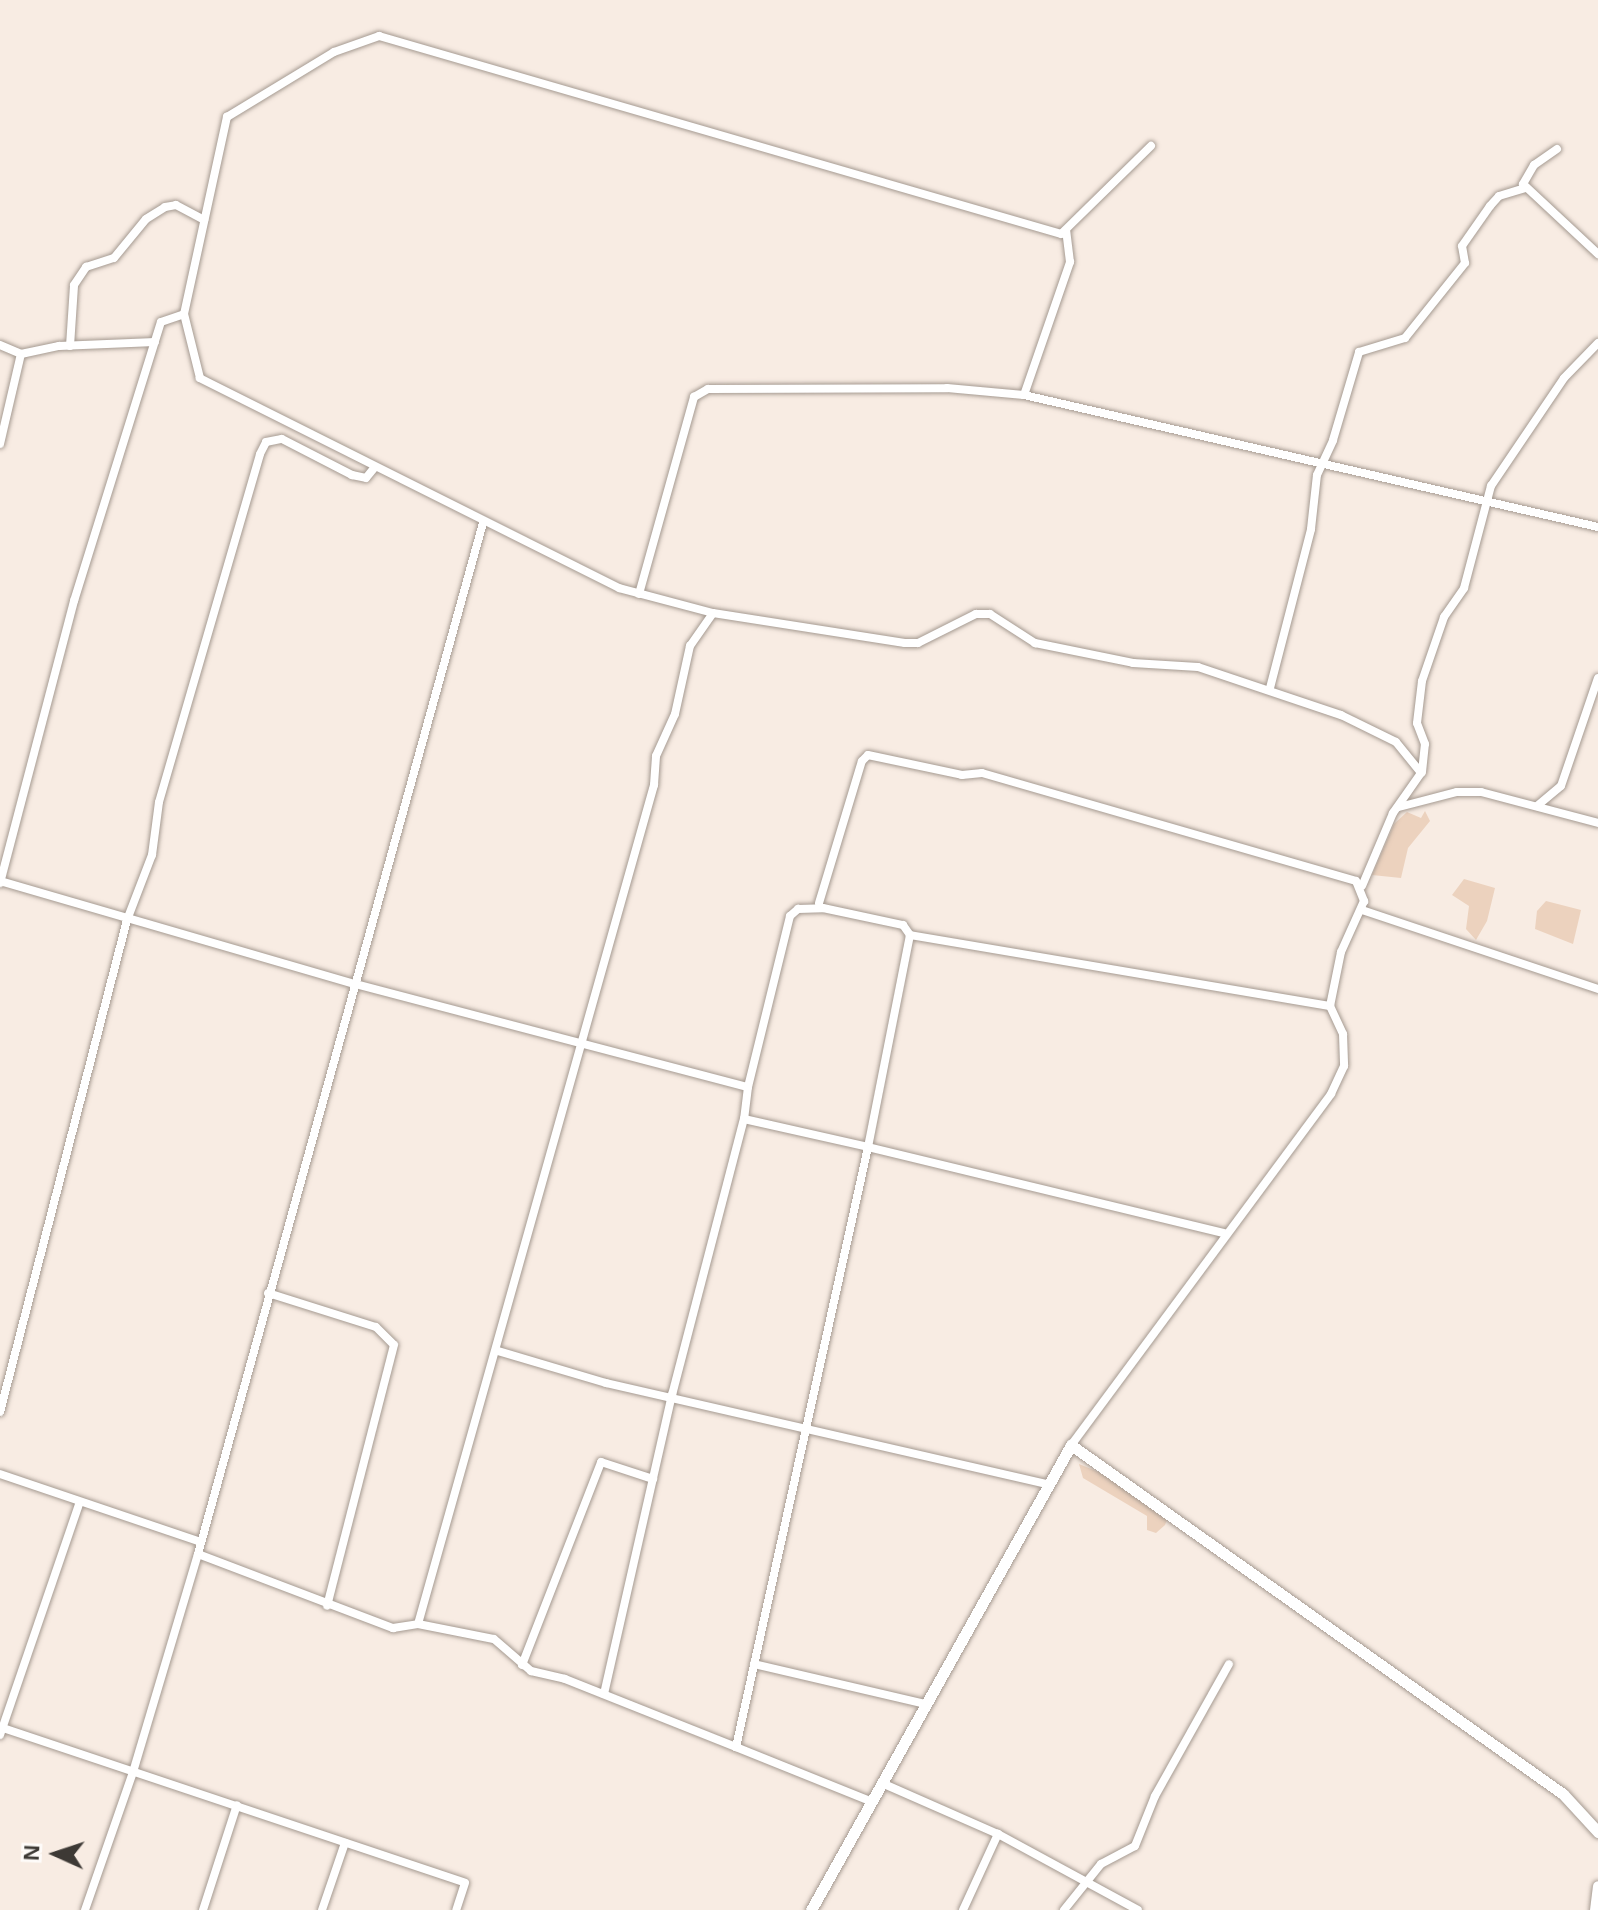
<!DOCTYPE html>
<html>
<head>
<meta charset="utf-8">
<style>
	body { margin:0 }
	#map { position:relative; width:1598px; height:1910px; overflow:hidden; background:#f8ece3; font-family:Helvetica,sans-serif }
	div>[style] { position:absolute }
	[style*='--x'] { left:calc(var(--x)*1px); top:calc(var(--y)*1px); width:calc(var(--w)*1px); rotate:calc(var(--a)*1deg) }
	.green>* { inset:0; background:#ecd2be }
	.roads { filter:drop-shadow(0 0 2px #a59a91) drop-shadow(0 0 2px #a59a91) }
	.street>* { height:8px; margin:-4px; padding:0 4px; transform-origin:4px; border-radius:4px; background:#fff }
	.secondary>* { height:11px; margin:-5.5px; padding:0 5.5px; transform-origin:5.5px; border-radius:5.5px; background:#fff }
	span { translate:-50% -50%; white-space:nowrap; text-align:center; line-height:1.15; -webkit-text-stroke:8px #fefbf9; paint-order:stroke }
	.north { position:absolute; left:16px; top:1814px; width:80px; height:80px; -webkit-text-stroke:6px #fefbf9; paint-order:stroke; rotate:273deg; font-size:22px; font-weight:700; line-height:32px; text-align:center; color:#3d3935 }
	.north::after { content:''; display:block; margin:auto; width:28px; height:36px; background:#3d3935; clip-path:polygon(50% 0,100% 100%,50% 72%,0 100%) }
</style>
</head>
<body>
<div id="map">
	<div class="green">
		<i style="clip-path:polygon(1425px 811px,1430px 821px,1408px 848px,1401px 878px,1372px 875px,1394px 824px,1407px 812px,1421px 818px)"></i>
		<i style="clip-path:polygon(1464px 879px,1495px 888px,1487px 921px,1476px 940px,1466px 929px,1469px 906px,1452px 895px)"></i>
		<i style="clip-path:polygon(1546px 901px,1581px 910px,1573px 944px,1535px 929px,1537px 911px)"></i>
		<i style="clip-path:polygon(1079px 1464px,1101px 1473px,1167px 1520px,1165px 1525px,1156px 1533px,1147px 1530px,1147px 1516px,1083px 1478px)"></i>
	</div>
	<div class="roads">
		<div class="street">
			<i style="--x:1557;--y:149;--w:28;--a:145"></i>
			<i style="--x:1534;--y:165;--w:22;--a:120"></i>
			<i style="--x:1523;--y:184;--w:103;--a:43"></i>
			<i style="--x:0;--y:345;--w:23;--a:23"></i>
			<i style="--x:21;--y:354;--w:39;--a:-12"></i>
			<i style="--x:59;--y:346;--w:96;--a:-2.4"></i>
			<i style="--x:70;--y:346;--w:61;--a:-86.2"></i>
			<i style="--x:74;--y:285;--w:22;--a:-56"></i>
			<i style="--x:86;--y:267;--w:29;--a:-18"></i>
			<i style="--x:114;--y:258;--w:50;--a:-50.6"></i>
			<i style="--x:146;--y:219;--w:22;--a:-32"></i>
			<i style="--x:165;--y:207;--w:11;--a:-10"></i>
			<i style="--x:176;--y:205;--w:32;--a:28"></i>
			<i style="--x:1024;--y:395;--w:141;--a:-70.9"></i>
			<i style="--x:1070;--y:262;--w:32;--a:-97"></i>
			<i style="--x:0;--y:444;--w:92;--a:-76.9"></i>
			<i style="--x:639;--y:594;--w:205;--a:-74.4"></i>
			<i style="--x:694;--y:397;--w:16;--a:-30"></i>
			<i style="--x:708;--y:389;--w:239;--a:-0.2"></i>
			<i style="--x:947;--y:388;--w:77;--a:5.2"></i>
			<i style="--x:1024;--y:395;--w:589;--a:12.95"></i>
			<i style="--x:713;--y:613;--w:194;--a:8.9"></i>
			<i style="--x:905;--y:643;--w:13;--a:0"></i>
			<i style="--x:918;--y:643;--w:65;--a:-26.6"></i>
			<i style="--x:976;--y:614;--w:14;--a:0"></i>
			<i style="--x:990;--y:614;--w:54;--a:32.8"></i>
			<i style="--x:1035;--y:643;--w:100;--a:11.5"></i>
			<i style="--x:1133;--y:663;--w:65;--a:3.5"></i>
			<i style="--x:1198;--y:667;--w:151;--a:18.6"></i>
			<i style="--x:1341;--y:715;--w:61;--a:26.1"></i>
			<i style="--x:1396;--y:742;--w:40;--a:51"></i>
			<i style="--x:1421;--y:773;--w:49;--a:125"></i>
			<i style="--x:1393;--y:813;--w:79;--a:113"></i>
			<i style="--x:1270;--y:688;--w:164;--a:-75.5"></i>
			<i style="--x:1311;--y:529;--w:54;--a:-83.7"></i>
			<i style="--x:1317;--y:475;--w:38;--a:-65"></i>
			<i style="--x:1333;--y:440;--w:92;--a:-73.5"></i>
			<i style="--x:1359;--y:352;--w:48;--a:-16.9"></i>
			<i style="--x:1405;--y:338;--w:96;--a:-51.3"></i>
			<i style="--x:1465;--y:263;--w:17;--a:-100"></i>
			<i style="--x:1462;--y:246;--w:49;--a:-55"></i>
			<i style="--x:1490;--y:206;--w:13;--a:-48"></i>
			<i style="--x:1499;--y:196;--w:27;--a:-17"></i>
			<i style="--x:1422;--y:772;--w:28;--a:-84"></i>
			<i style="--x:1425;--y:744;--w:22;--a:-111"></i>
			<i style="--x:1417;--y:723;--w:42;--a:-83.2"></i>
			<i style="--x:1422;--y:681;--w:68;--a:-71"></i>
			<i style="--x:1444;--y:617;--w:35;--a:-55"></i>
			<i style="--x:1464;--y:588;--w:106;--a:-75.2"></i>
			<i style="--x:1491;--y:486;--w:130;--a:-55.9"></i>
			<i style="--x:1564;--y:378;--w:49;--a:-45.8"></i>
			<i style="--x:1537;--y:806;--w:31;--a:-40"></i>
			<i style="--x:1561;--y:786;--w:114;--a:-71.1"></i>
			<i style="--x:1399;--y:807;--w:60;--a:-14.5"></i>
			<i style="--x:1457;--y:792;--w:24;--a:0"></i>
			<i style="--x:1481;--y:792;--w:121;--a:14.8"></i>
			<i style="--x:0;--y:881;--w:370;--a:16.2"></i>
			<i style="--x:355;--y:984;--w:406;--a:14.7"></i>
			<i style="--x:748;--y:1087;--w:32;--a:97"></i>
			<i style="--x:744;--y:1119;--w:127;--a:12.7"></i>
			<i style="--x:868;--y:1147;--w:216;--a:-78.8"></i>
			<i style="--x:910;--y:935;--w:426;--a:9.6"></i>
			<i style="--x:1330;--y:1006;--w:31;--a:65"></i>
			<i style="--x:1343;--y:1034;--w:32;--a:88"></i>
			<i style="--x:1344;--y:1066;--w:31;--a:115"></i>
			<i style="--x:1331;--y:1094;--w:437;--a:126.5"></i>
			<i style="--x:0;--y:883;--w:292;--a:-75.3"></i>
			<i style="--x:74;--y:601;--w:292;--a:-72.7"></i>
			<i style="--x:161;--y:322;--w:24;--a:-19"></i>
			<i style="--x:819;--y:903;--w:148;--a:-73.2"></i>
			<i style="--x:862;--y:761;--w:8;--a:-45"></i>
			<i style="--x:868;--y:755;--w:96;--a:12"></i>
			<i style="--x:962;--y:775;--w:20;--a:-6"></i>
			<i style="--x:982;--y:773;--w:389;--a:16.1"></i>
			<i style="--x:1356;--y:881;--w:22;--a:68"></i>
			<i style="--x:1364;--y:901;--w:56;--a:114.3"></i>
			<i style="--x:1341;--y:952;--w:55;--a:101.5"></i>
			<i style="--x:1362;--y:910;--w:249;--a:18.5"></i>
			<i style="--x:748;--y:1087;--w:176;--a:-76.2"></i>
			<i style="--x:790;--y:916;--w:11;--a:-41"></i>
			<i style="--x:798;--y:909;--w:25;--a:-2"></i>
			<i style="--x:823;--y:908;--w:82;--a:12"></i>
			<i style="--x:903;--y:925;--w:12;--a:55"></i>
			<i style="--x:268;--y:1293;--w:113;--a:17.5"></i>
			<i style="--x:376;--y:1327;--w:25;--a:45"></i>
			<i style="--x:394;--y:1345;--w:269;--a:104.4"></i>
			<i style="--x:498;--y:1351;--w:113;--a:16.5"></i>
			<i style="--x:606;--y:1383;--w:453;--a:12.9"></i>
			<i style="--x:0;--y:1412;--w:508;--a:-75.53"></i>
			<i style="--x:127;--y:920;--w:70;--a:-69"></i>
			<i style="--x:152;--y:855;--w:53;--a:-82.5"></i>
			<i style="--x:159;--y:802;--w:362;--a:-73.8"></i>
			<i style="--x:260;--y:454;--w:13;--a:-63"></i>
			<i style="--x:266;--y:442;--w:16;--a:-11"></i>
			<i style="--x:282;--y:439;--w:79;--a:27.2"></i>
			<i style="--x:352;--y:475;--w:14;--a:12"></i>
			<i style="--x:366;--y:478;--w:14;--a:-51"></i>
			<i style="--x:0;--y:1474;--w:212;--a:18.7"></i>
			<i style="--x:198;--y:1554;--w:209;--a:20.8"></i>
			<i style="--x:393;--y:1628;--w:25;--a:-9"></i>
			<i style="--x:418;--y:1624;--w:872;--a:-74.29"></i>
			<i style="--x:654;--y:785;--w:29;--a:-86"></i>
			<i style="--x:656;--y:756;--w:46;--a:-65.7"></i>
			<i style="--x:675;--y:714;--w:70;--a:-77.6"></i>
			<i style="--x:690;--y:646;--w:40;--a:-55.1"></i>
			<i style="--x:713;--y:613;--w:97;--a:-165.1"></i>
			<i style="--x:619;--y:588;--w:469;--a:-153.4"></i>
			<i style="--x:200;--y:378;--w:66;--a:-104"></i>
			<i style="--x:184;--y:314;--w:202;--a:-77.7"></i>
			<i style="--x:227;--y:117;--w:125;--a:-31.3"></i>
			<i style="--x:334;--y:52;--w:48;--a:-19.6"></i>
			<i style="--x:379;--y:36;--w:710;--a:16.19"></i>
			<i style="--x:1061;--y:234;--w:126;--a:-44.4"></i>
			<i style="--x:418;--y:1624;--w:77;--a:11.2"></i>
			<i style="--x:494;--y:1639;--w:49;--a:40.9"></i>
			<i style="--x:531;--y:1671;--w:35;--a:13"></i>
			<i style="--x:565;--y:1679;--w:184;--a:21.7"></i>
			<i style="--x:754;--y:1664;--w:177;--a:13.1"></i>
			<i style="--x:522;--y:1665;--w:218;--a:-68.7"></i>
			<i style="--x:601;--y:1462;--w:55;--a:18.1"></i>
			<i style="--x:604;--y:1694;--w:307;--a:-77.2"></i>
			<i style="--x:672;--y:1395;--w:285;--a:-75.4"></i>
			<i style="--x:0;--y:1727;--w:490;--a:18.5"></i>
			<i style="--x:465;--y:1883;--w:28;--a:108"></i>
			<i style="--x:0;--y:1735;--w:246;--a:-71.1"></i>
			<i style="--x:884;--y:1784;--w:124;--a:23.7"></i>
			<i style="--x:998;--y:1834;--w:159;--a:28.5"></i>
			<i style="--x:870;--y:1801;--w:144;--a:-158.1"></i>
			<i style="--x:736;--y:1747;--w:614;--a:-77.59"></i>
			<i style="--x:868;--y:1147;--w:366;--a:13.6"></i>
			<i style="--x:85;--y:1910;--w:146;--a:-70.8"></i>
			<i style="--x:133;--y:1772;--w:227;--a:-73.4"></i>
			<i style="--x:198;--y:1554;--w:1070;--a:-74.55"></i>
			<i style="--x:203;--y:1910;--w:110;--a:-72.1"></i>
			<i style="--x:322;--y:1910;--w:71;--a:-71.1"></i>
			<i style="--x:963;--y:1910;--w:84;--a:-65.3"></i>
			<i style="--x:1064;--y:1910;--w:59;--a:-51.2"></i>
			<i style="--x:1101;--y:1864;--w:38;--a:-28"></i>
			<i style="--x:1135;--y:1846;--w:54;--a:-68.2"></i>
			<i style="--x:1155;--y:1796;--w:151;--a:-60.7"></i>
		</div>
		<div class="secondary">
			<i style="--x:811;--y:1910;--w:533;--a:-60.79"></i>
			<i style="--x:1071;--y:1445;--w:603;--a:35.35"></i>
			<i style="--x:1563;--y:1794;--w:52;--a:47.4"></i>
			<i style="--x:1595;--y:1910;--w:24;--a:-83"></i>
		</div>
	</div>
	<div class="north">N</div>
</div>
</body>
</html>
